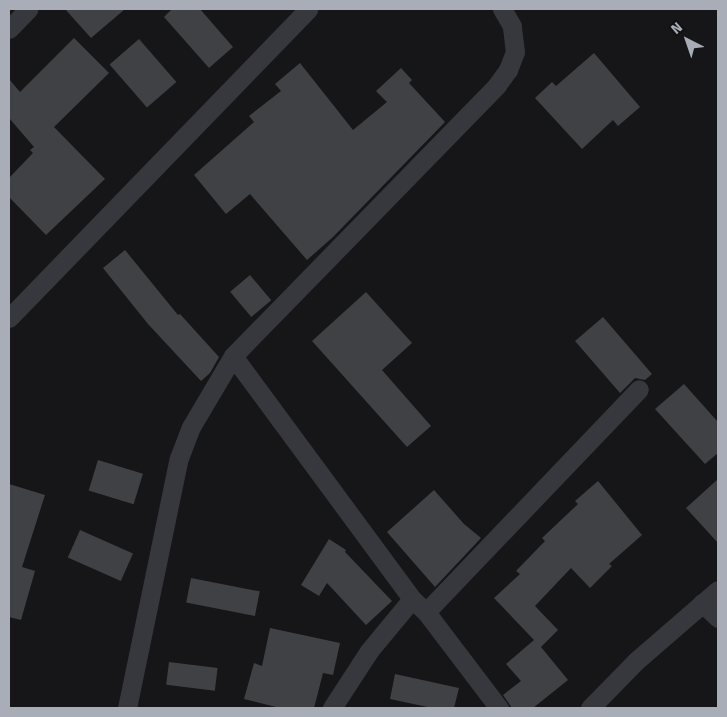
<!DOCTYPE html>
<html>
<head>
<meta charset="utf-8">
<style>
	body { margin:0 }
	#map { position:relative; width:727px; height:717px; overflow:hidden; background:#161618; font-family:"Fira Sans",sans-serif }
	div>[style] { position:absolute }
	[style*='--x'] { left:calc(var(--x)*1px); top:calc(var(--y)*1px); width:calc(var(--w)*1px); rotate:calc(var(--a)*1deg) }
	.building>* { inset:0; background:#404145; transform-origin:0 0 }
	.minor>* { height:19px; margin:-9.5px; padding:0 9.5px; transform-origin:9.5px; border-radius:9.5px; background:#37383d }
	span { translate:-50% -50%; white-space:nowrap; text-align:center; line-height:1.15; -webkit-text-stroke:4.5px #111113; paint-order:stroke }
	.frame { position:absolute; inset:0; border:10px solid #a8adb8; pointer-events:none }
	.north { position:absolute; left:662px; top:15px; width:50px; height:50px; -webkit-text-stroke:4px #111113; paint-order:stroke; rotate:319deg; font-size:14px; font-weight:700; line-height:20px; text-align:center; color:#a8adb8 }
	.north::after { content:''; display:block; margin:auto; width:18px; height:22px; background:#a8adb8; clip-path:polygon(50% 0,100% 100%,50% 72%,0 100%) }
</style>
</head>
<body>
<div id="map">
	<div class="building">
		<i style="clip-path:polygon(65px 9px,125px 9px,91px 38px)"></i>
		<i style="clip-path:polygon(172px 9px,200px 9px,233px 47px,209px 68px,164px 17px)"></i>
		<i style="clip-path:polygon(74px 38px,109px 73px,54px 127px,105px 179px,46px 235px,9px 197px,9px 178px,33px 153px,30px 150px,34px 147px,9px 118px,9px 79px,20px 92px)"></i>
		<i style="left:139px;top:39px;width:57px;height:39px;rotate:49deg"></i>
		<i style="clip-path:polygon(594px 53px,640px 107px,618px 126px,613px 120px,582px 149px,535px 98px,552px 82px,556px 86px)"></i>
		<i style="clip-path:polygon(300px 63px,353px 130px,387px 102px,376px 91px,401px 68px,412px 80px,409px 83px,445px 122px,333px 237px,307px 260px,250px 194px,226px 214px,194px 175px,254px 122px,249px 116px,281px 91px,275px 84px)"></i>
		<i style="clip-path:polygon(125px 250px,178px 315px,180px 314px,219px 357px,210px 373px,201px 381px,148px 324px,103px 268px)"></i>
		<i style="left:250px;top:275px;width:33px;height:26px;rotate:50deg"></i>
		<i style="clip-path:polygon(366px 292px,412px 343px,382px 370px,431px 426px,407px 447px,312px 341px)"></i>
		<i style="clip-path:polygon(603px 317px,652px 374px,645px 380px,635px 378px,620px 393px,575px 341px)"></i>
		<i style="clip-path:polygon(684px 384px,718px 422px,718px 453px,705px 464px,655px 409px)"></i>
		<i style="left:98px;top:460px;width:47px;height:32px;rotate:17deg"></i>
		<i style="clip-path:polygon(718px 479px,718px 543px,686px 508px)"></i>
		<i style="clip-path:polygon(598px 481px,642px 535px,609px 564px,612px 566px,590px 588px,571px 568px,535px 606px,558px 630px,541px 647px,568px 680px,533px 708px,512px 708px,503px 695px,521px 681px,506px 664px,534px 640px,494px 598px,520px 574px,516px 571px,545px 541px,542px 538px,578px 504px,575px 501px)"></i>
		<i style="clip-path:polygon(9px 484px,45px 495px,22px 567px,35px 571px,21px 620px,9px 617px)"></i>
		<i style="clip-path:polygon(434px 490px,464px 524px,481px 538px,435px 587px,387px 532px)"></i>
		<i style="left:80px;top:530px;width:58px;height:30px;rotate:24deg"></i>
		<i style="clip-path:polygon(329px 539px,346px 550px,345px 552px,392px 601px,366px 625px,327px 583px,319px 596px,301px 585px)"></i>
		<i style="left:191px;top:578px;width:70px;height:25px;rotate:11deg"></i>
		<i style="clip-path:polygon(270px 628px,340px 643px,333px 675px,323px 673px,314px 708px,280px 708px,244px 699px,254px 663px,262px 666px)"></i>
		<i style="left:169px;top:662px;width:49px;height:23px;rotate:7deg"></i>
		<i style="clip-path:polygon(395px 674px,459px 688px,454px 708px,432px 708px,390px 699px)"></i>
	</div>
	<div class="minor">
		<i style="--x:9;--y:29;--w:28;--a:-46"></i>
		<i style="--x:9;--y:318;--w:430;--a:-45.9"></i>
		<i style="--x:233;--y:356;--w:302;--a:53.6"></i>
		<i style="--x:412;--y:599;--w:19;--a:43"></i>
		<i style="--x:426;--y:612;--w:121;--a:52.8"></i>
		<i style="--x:702;--y:603;--w:22;--a:43"></i>
		<i style="--x:426;--y:612;--w:308;--a:-46.3"></i>
		<i style="--x:127;--y:708;--w:255;--a:-78.3"></i>
		<i style="--x:179;--y:458;--w:33;--a:-69"></i>
		<i style="--x:191;--y:427;--w:82;--a:-59.4"></i>
		<i style="--x:233;--y:356;--w:378;--a:-45.7"></i>
		<i style="--x:497;--y:85;--w:19;--a:-54"></i>
		<i style="--x:508;--y:70;--w:19;--a:-69"></i>
		<i style="--x:515;--y:52;--w:26;--a:-97"></i>
		<i style="--x:512;--y:26;--w:20;--a:-120"></i>
		<i style="--x:332;--y:708;--w:68;--a:-57"></i>
		<i style="--x:369;--y:651;--w:67;--a:-50.4"></i>
		<i style="--x:590;--y:708;--w:66;--a:-45.6"></i>
		<i style="--x:636;--y:661;--w:108;--a:-40.9"></i>
	</div>
	<div class="frame"></div>
	<div class="north">N</div>
</div>
</body>
</html>
